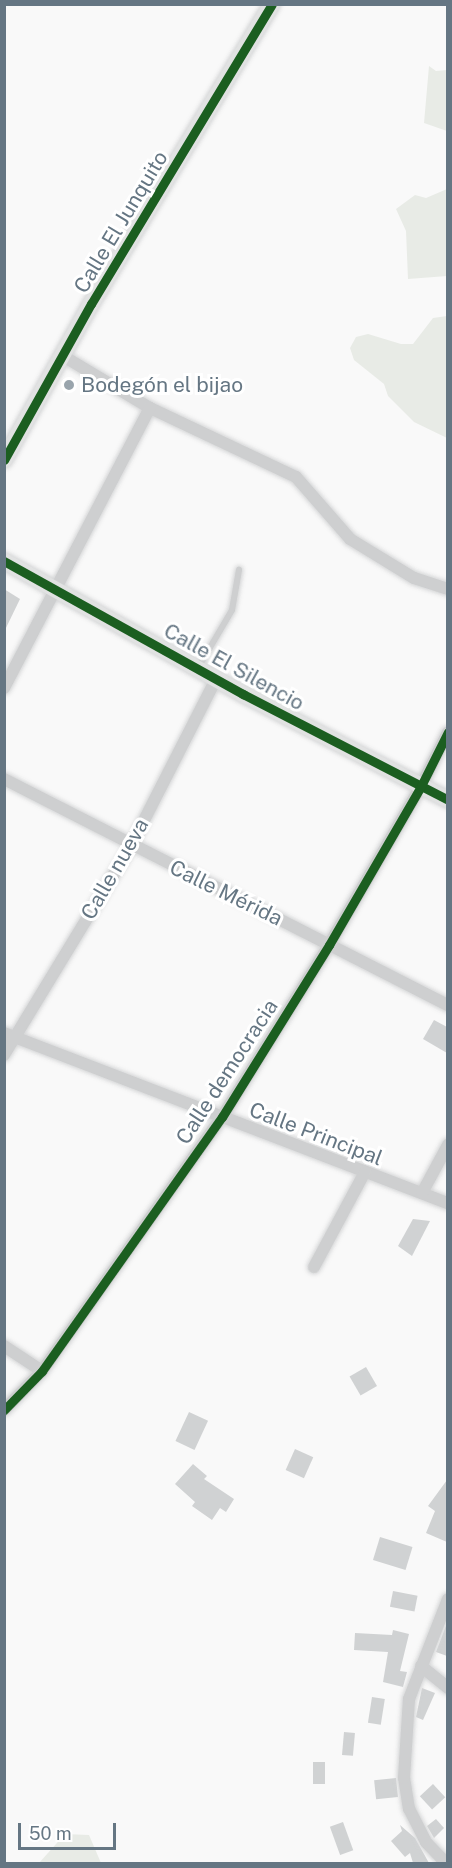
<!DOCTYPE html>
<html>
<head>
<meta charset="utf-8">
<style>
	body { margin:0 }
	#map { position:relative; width:452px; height:1868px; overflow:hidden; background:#f9f9f9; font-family:"Public Sans",sans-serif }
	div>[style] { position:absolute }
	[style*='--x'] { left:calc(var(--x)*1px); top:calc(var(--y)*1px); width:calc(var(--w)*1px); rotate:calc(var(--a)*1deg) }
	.green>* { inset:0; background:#e8ebe6 }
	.building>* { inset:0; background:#d0d2d3; transform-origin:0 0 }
	.roads { filter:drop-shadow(0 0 2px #d5d6d7) drop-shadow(0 0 2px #d5d6d7) }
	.lane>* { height:6px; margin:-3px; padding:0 3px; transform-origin:3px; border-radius:3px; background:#cecfd0 }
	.street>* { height:12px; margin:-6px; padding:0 6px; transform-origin:6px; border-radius:6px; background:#cecfd0 }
	.secondary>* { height:16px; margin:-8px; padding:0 8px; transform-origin:8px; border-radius:8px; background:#e1e2e2 }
	.cycleway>* { height:9px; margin:-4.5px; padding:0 4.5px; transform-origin:4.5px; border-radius:4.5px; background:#1b5e20 }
	.dots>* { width:16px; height:16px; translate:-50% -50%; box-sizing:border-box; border:3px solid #fff; border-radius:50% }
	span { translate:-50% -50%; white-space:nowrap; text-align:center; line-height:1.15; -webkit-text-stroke:6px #fff; paint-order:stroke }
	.street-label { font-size:21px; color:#657683 }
	.poi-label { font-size:21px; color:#657683 }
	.left { translate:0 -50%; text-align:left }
	.frame { position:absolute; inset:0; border:6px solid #657683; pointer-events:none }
	.scale { position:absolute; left:18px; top:1823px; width:98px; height:27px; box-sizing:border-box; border:3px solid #657683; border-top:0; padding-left:8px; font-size:18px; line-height:21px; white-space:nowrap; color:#657683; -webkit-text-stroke:4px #fff; paint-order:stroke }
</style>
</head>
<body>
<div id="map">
	<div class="green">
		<i style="clip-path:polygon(429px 66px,436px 71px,447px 70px,447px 131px,424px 123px)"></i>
		<i style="clip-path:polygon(447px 189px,447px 276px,408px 279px,406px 231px,396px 209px,415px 195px,426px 198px)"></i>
		<i style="clip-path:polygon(447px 316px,448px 316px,447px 438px,414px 422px,388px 396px,384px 384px,354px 360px,350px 348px,356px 337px,368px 334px,401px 344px,413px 344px,433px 318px)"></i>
		<i style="clip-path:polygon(65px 1834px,89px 1835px,101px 1863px,39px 1863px)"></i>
	</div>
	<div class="building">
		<i style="clip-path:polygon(4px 589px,20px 599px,4px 632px)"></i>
		<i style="clip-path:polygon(434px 1020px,447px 1027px,447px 1053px,423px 1039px)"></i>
		<i style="clip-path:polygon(413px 1219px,430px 1221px,412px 1256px,398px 1246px)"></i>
		<i style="left:366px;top:1367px;width:22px;height:19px;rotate:60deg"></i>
		<i style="left:189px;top:1412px;width:21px;height:32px;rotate:25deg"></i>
		<i style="left:295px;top:1449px;width:20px;height:23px;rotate:24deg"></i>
		<i style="clip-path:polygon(193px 1464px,207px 1476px,204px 1479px,234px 1499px,226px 1512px,220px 1508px,212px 1520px,192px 1506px,195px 1502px,175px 1484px)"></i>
		<i style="clip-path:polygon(447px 1480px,447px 1542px,426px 1533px,435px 1511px,428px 1506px)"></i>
		<i style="left:380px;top:1537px;width:34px;height:24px;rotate:17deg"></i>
		<i style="left:393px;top:1591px;width:25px;height:16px;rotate:11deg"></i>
		<i style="clip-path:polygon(447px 1623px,447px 1656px,436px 1652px)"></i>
		<i style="clip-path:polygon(393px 1630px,409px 1634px,400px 1671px,407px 1672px,403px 1687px,383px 1682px,388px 1652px,354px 1650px,355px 1633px,392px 1635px)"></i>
		<i style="clip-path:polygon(422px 1688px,435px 1693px,423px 1720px,416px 1717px)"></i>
		<i style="left:372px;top:1697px;width:13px;height:26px;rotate:9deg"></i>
		<i style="left:344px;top:1732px;width:11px;height:23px;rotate:5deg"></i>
		<i style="left:313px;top:1762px;width:12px;height:22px"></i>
		<i style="left:396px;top:1778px;width:19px;height:22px;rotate:84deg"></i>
		<i style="left:433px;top:1784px;width:18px;height:18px;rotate:47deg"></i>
		<i style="clip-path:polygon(436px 1819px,444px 1828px,434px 1838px,427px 1826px)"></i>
		<i style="left:343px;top:1822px;width:30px;height:14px;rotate:70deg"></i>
		<i style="clip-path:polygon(400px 1825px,415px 1838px,429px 1863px,413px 1863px,410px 1853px,405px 1857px,391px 1841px,402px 1831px)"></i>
	</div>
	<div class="roads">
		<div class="lane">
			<i style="--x:198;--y:668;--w:67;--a:-59.6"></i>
			<i style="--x:232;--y:610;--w:41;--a:-80.1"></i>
		</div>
		<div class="street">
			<i style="--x:63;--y:356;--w:101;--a:30.9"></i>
			<i style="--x:150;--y:408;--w:161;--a:25.3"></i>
			<i style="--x:296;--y:477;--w:82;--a:48.9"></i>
			<i style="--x:350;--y:539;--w:75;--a:31.4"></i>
			<i style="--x:414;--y:578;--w:36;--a:18"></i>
			<i style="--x:4;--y:688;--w:316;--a:-62.5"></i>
			<i style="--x:4;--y:779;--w:498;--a:27"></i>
			<i style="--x:4;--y:1033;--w:475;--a:21"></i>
			<i style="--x:4;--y:1055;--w:245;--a:-58.7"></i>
			<i style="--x:131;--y:846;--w:187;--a:-63"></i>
			<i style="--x:422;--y:1193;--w:55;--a:-61.6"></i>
			<i style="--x:314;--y:1267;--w:108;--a:-61.8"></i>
			<i style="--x:4;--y:1346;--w:45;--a:33.3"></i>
			<i style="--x:4;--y:1410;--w:54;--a:-45.7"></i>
			<i style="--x:42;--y:1371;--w:311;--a:-54.7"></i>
			<i style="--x:222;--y:1117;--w:203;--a:-58.1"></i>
			<i style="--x:329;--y:945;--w:184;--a:-59.9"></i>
			<i style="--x:421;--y:786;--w:60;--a:-63.4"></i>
			<i style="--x:421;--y:1666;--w:35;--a:39"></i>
			<i style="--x:447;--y:1864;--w:30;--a:-134"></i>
			<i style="--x:426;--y:1842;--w:37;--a:-117"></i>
			<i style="--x:409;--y:1809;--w:31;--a:-99"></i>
			<i style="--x:404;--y:1778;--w:79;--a:-86.4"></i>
			<i style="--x:409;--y:1699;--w:107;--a:-68.7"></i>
		</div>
		<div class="secondary">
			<i style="--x:4;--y:460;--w:179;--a:-60.9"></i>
			<i style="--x:91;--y:304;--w:350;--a:-58.9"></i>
			<i style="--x:4;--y:561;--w:274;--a:29.1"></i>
			<i style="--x:243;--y:694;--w:231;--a:27.3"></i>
		</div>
	</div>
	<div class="cycleway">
		<i style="--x:4;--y:460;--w:179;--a:-60.9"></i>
		<i style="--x:91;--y:304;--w:350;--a:-58.9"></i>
		<i style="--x:4;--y:561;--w:274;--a:29.1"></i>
		<i style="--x:243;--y:694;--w:231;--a:27.3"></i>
		<i style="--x:4;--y:1410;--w:54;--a:-45.7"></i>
		<i style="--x:42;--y:1371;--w:311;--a:-54.7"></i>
		<i style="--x:222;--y:1117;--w:203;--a:-58.1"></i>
		<i style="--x:329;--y:945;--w:184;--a:-59.9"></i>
		<i style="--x:421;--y:786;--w:60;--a:-63.4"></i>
	</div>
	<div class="dots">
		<i style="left:69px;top:385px;background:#99a4ac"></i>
	</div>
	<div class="street-label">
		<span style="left:121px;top:222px;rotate:-59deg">Calle El Junquito</span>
		<span style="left:234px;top:667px;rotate:29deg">Calle El Silencio</span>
		<span style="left:115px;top:869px;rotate:-60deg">Calle nueva</span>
		<span style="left:226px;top:893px;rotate:26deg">Calle Mérida</span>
		<span style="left:227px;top:1072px;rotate:-57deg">Calle democracia</span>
		<span style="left:316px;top:1134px;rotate:21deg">Calle Principal</span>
	</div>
	<div class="poi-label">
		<span class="left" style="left:81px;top:385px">Bodegón el bijao</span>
	</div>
	<div class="frame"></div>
	<div class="scale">50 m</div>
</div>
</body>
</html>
